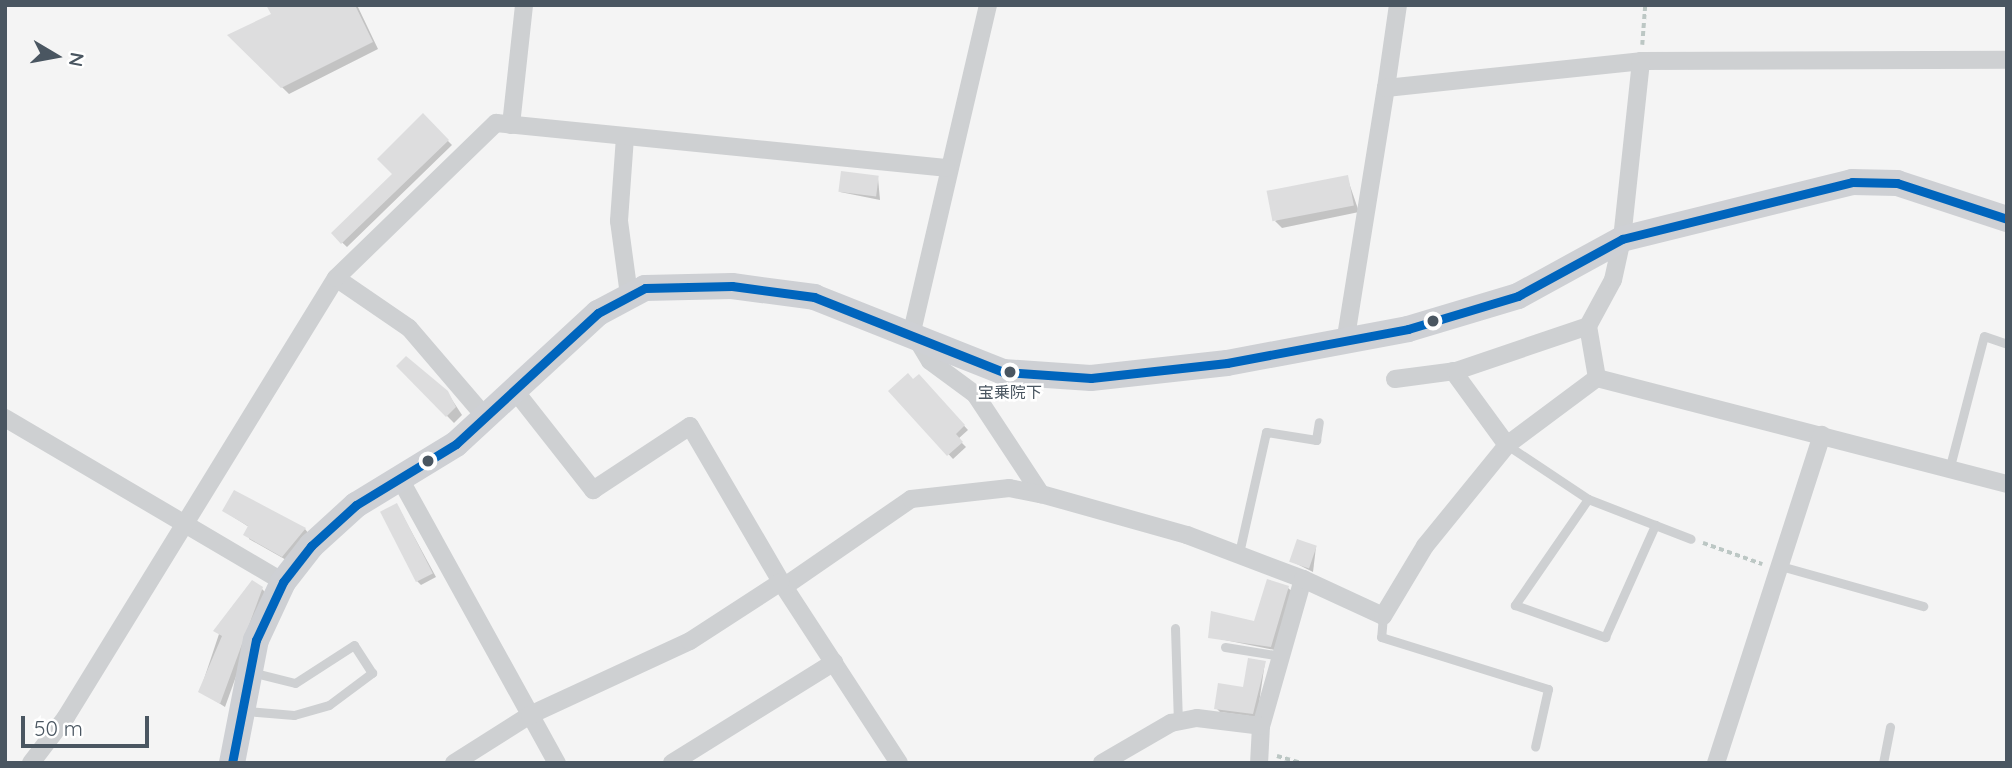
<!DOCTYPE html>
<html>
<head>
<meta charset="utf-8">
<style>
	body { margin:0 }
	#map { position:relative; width:2012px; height:768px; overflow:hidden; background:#f4f4f4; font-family:Quicksand,"Noto Sans JP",sans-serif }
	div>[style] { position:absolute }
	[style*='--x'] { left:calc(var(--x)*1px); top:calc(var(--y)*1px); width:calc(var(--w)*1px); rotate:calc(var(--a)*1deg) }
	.shadow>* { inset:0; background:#0003 }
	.building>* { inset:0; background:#ddddde; transform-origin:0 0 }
	.path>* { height:3.5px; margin-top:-1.75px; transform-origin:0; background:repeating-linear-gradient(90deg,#bcc7c4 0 5px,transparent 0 8.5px) }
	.lane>* { height:9px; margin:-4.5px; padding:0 4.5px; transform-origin:4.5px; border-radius:4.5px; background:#ced0d2 }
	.street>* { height:18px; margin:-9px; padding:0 9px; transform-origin:9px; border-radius:9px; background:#ced0d2 }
	.secondary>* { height:26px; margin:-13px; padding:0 13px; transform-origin:13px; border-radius:13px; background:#ced0d4 }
	.bus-1>* { height:9px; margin:-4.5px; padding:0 4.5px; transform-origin:4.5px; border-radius:4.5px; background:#0065bd }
	.dots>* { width:19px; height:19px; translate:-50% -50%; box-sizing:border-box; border:4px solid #fff; border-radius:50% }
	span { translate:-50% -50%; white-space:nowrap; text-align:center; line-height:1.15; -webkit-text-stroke:5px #fff; paint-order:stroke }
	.bus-label { font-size:16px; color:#4a5661 }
	.frame { position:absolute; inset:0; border:7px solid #4a5661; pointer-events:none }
	.north { position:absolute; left:21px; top:21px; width:70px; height:70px; -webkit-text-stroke:5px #fff; paint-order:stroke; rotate:100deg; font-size:19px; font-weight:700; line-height:28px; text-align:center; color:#4a5661 }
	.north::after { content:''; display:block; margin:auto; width:24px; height:32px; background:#4a5661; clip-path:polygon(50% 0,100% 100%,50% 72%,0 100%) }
	.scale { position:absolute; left:21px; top:716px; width:128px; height:32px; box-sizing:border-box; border:4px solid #4a5661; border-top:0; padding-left:9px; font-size:21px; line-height:24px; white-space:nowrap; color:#4a5661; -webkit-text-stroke:5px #fff; paint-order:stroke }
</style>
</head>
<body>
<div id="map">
	<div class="shadow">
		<i style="clip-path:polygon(268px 5px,357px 5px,378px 49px,289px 94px,230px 36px,273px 14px)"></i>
		<i style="clip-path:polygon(423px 116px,452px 145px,347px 247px,333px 234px,395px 174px)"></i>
		<i style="clip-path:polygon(1347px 177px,1359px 212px,1282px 228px,1275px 221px)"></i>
		<i style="clip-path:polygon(878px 178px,880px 200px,840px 192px)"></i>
		<i style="clip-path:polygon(398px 366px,447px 392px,462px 415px,454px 423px)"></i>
		<i style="clip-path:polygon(919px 377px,968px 430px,958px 439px,966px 447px,953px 459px,890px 391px)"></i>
		<i style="clip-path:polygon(397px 505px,436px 577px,421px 585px,417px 581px)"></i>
		<i style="clip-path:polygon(224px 511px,305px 529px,309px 534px,288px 561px,249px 539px,249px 527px)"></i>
		<i style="clip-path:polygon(1316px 547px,1313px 572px,1291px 561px)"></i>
		<i style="clip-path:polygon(1288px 588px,1293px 592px,1275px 650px,1210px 637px,1255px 623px)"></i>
		<i style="clip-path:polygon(262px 589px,266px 593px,225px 707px,200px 691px,219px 634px)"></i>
		<i style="clip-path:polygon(1265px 662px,1257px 717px,1220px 712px,1216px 708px,1244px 689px)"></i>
	</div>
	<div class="building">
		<i style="clip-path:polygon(266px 5px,355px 5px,373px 42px,281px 88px,227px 35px,271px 14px)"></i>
		<i style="clip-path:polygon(423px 113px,449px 140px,341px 244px,331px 233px,392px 174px,377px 159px)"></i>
		<i style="left:841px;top:171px;width:38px;height:21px;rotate:7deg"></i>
		<i style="left:1348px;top:175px;width:31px;height:83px;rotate:79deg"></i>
		<i style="clip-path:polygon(406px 356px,448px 391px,456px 407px,446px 417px,396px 366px)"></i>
		<i style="clip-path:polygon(908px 373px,913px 379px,919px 374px,965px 425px,956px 434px,963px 442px,947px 456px,888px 391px)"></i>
		<i style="clip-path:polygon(234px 490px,306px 528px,282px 557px,243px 535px,248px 526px,222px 511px)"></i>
		<i style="left:397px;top:503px;width:79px;height:19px;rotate:63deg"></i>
		<i style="left:1297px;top:539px;width:21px;height:24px;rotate:19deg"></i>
		<i style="clip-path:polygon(1267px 579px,1289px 586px,1271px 647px,1208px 638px,1211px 611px,1254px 621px)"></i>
		<i style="clip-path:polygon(252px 580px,263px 587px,220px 704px,198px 692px,222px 636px,213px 631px)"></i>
		<i style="clip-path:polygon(1248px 658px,1266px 661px,1253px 714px,1214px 709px,1218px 683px,1243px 687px)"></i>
	</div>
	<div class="path">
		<i style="--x:1642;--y:45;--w:40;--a:-85.7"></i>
		<i style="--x:1703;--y:543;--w:63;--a:19.6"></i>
		<i style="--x:1277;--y:756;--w:26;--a:16"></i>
	</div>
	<div class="lane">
		<i style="--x:1507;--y:445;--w:97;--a:33.7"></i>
		<i style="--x:1588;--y:499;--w:110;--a:21.2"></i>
		<i style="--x:1949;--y:470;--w:138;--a:-75.4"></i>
		<i style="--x:1984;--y:336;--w:24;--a:19"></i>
		<i style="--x:1588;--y:499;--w:129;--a:124.6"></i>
		<i style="--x:1515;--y:605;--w:96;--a:19.6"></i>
		<i style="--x:1605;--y:637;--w:123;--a:-65.9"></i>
		<i style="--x:1239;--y:553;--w:124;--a:-77.4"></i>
		<i style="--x:1266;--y:432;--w:51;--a:9.1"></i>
		<i style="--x:1316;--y:440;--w:18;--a:-81"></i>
		<i style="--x:1777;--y:565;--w:152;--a:15.7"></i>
		<i style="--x:1383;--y:616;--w:21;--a:95"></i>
		<i style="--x:1381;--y:637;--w:175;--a:17.3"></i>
		<i style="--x:1548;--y:689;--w:59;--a:102.6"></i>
		<i style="--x:1175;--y:628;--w:93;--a:88.2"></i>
		<i style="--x:1225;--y:647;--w:57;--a:9.1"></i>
		<i style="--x:246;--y:711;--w:48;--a:4.8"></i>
		<i style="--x:294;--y:715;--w:36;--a:-16"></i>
		<i style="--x:329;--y:705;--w:54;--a:-36.7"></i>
		<i style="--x:372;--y:673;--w:33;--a:-123"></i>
		<i style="--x:354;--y:645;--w:70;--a:147.2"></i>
		<i style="--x:295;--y:683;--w:45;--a:-166"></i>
		<i style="--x:1883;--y:763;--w:37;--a:-79"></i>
	</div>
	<div class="street">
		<i style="--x:988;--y:5;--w:335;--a:103.1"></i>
		<i style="--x:912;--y:331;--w:35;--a:59"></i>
		<i style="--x:930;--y:361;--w:56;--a:36.3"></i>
		<i style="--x:975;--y:394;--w:120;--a:56.6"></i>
		<i style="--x:1041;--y:494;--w:152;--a:15.7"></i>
		<i style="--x:1187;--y:535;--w:124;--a:20.8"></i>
		<i style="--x:1303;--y:579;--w:153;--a:105.9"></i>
		<i style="--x:1261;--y:726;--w:37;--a:93"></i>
		<i style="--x:1386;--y:88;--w:84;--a:-81.8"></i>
		<i style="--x:511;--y:125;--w:121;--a:-83.8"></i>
		<i style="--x:625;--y:137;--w:84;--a:94.1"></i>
		<i style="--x:619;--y:221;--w:75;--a:82.3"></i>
		<i style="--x:336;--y:278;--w:88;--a:34.4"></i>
		<i style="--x:409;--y:328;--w:120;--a:49.4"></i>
		<i style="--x:1345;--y:343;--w:258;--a:-80.9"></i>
		<i style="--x:1386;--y:88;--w:256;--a:-6"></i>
		<i style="--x:1641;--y:61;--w:366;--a:-0.2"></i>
		<i style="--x:1453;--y:371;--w:92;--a:53.9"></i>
		<i style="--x:1597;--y:378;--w:423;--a:14.5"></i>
		<i style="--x:1395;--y:379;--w:62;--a:-7.5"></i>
		<i style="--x:1456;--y:371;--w:139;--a:-18.8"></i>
		<i style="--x:516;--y:392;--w:125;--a:51.8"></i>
		<i style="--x:593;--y:490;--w:116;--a:-33.4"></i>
		<i style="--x:690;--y:426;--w:181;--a:59.7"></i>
		<i style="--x:781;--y:582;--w:216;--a:56.9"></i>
		<i style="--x:5;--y:418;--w:323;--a:30.5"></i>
		<i style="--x:399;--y:477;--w:327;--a:61.1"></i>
		<i style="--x:1303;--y:579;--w:88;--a:24.8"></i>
		<i style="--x:1383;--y:616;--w:82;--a:-59"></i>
		<i style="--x:1425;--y:546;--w:130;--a:-50.9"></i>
		<i style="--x:1507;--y:445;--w:112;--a:-36.7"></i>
		<i style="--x:1597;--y:378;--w:53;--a:-99.8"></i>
		<i style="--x:1588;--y:326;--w:52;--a:-61.5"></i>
		<i style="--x:1613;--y:280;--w:42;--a:-77.6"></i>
		<i style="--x:1622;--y:239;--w:179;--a:-83.9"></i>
		<i style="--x:785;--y:586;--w:153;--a:-34.6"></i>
		<i style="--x:911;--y:499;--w:99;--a:-6.4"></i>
		<i style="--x:1009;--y:488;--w:33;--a:11"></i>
		<i style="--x:31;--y:763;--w:58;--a:-52.7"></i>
		<i style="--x:66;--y:717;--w:515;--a:-58.41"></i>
		<i style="--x:336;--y:278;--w:223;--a:-44.1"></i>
		<i style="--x:496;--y:123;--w:452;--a:5.7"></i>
		<i style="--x:454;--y:763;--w:90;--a:-32.3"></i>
		<i style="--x:530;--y:715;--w:176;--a:-24.8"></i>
		<i style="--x:690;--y:641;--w:108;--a:-33"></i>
		<i style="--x:672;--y:763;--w:191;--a:-31.9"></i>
		<i style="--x:1102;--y:763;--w:80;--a:-30.1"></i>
		<i style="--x:1171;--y:723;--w:26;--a:-11"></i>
		<i style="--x:1197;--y:718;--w:64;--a:7.1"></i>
		<i style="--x:1716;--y:763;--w:345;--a:-72.1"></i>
	</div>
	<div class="secondary">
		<i style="--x:232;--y:763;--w:125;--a:-79"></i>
		<i style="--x:256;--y:640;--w:64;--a:-65"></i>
		<i style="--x:283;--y:582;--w:46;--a:-52.1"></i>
		<i style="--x:311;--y:546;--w:61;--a:-42.3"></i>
		<i style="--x:356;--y:505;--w:117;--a:-31.4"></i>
		<i style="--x:456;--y:444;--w:193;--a:-42.7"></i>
		<i style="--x:598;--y:313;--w:53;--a:-28"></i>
		<i style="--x:645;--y:288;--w:87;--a:-1.3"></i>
		<i style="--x:732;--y:286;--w:83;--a:7.6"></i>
		<i style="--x:814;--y:297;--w:203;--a:21.6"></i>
		<i style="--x:1003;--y:372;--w:88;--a:3.9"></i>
		<i style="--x:1091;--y:378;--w:137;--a:-6.3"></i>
		<i style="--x:1227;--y:363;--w:184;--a:-10.6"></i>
		<i style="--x:1408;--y:329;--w:115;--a:-16.7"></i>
		<i style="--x:1518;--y:296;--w:119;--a:-28.7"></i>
		<i style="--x:1622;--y:239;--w:237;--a:-13.9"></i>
		<i style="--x:1852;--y:182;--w:45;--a:1.3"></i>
		<i style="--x:1897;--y:183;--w:116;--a:18.1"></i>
	</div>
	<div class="bus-1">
		<i style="--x:232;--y:763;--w:125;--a:-79"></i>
		<i style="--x:256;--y:640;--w:64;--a:-65"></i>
		<i style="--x:283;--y:582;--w:46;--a:-52.1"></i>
		<i style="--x:311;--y:546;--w:61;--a:-42.3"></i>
		<i style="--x:356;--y:505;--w:117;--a:-31.4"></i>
		<i style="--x:456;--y:444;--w:193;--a:-42.7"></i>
		<i style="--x:598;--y:313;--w:53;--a:-28"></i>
		<i style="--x:645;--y:288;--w:87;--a:-1.3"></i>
		<i style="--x:732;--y:286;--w:83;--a:7.6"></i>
		<i style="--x:814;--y:297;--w:203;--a:21.6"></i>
		<i style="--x:1003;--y:372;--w:88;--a:3.9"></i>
		<i style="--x:1091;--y:378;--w:137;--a:-6.3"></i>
		<i style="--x:1227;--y:363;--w:184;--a:-10.6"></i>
		<i style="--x:1408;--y:329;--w:115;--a:-16.7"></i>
		<i style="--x:1518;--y:296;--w:119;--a:-28.7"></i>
		<i style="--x:1622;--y:239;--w:237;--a:-13.9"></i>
		<i style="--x:1852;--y:182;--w:45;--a:1.3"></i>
		<i style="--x:1897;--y:183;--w:116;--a:18.1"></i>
	</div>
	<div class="dots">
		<i style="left:1433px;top:321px;background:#4a5661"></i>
		<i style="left:1010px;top:372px;background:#4a5661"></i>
		<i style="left:428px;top:461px;background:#4a5661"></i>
	</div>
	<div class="bus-label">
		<span style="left:1010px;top:392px">宝乗院下</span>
	</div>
	<div class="frame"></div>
	<div class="north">N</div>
	<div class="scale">50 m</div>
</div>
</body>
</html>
